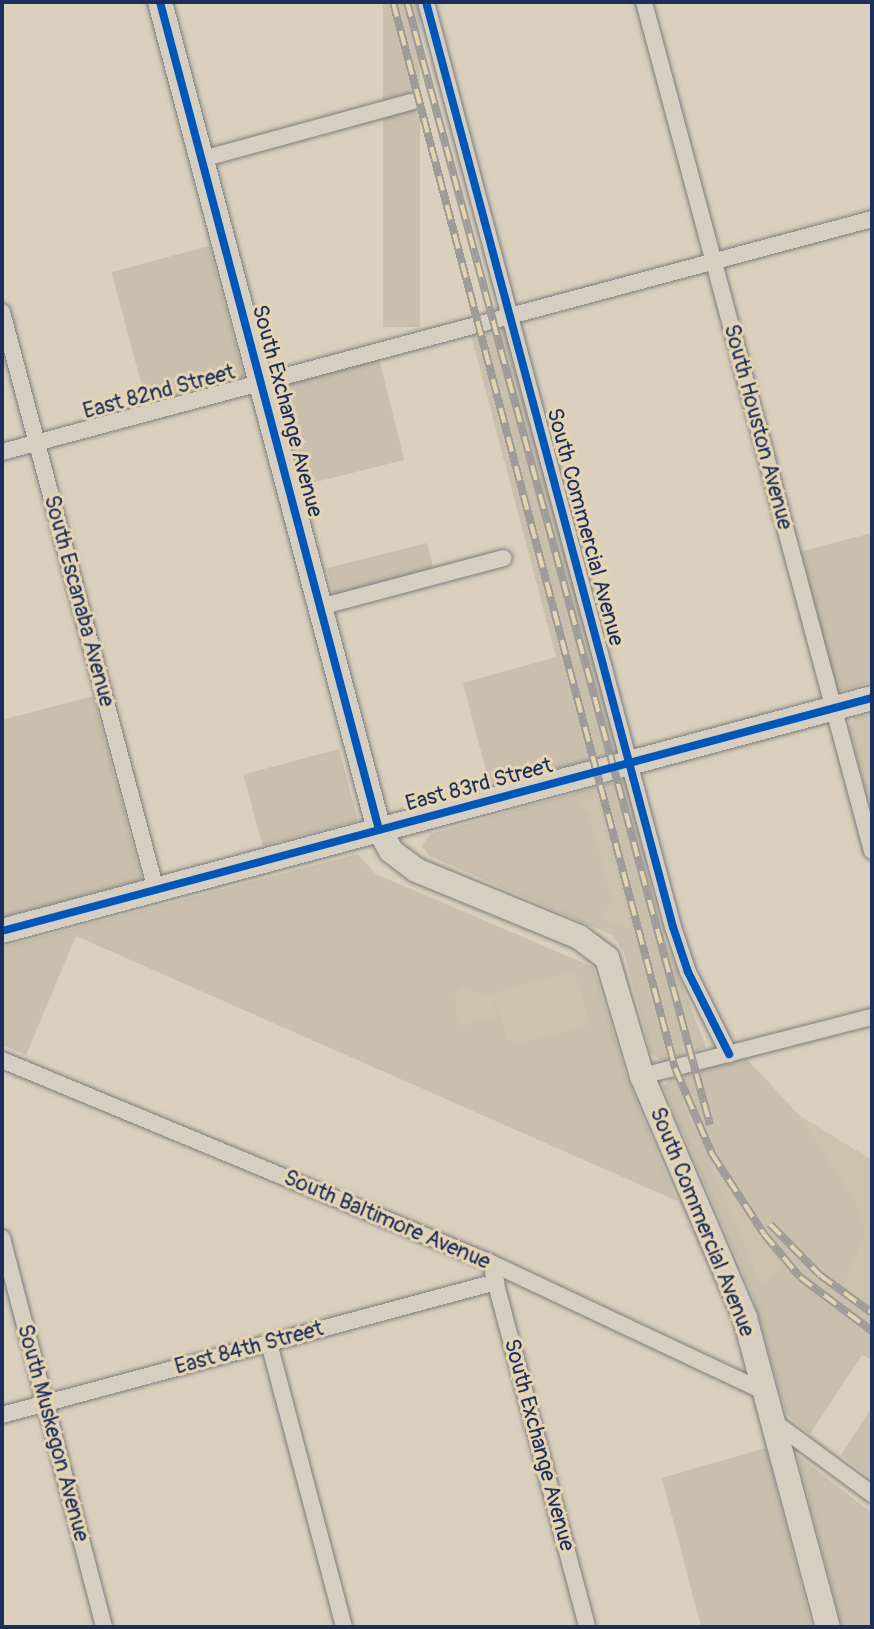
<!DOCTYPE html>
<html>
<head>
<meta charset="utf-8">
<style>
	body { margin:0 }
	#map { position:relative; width:874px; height:1629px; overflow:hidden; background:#dad0bd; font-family:Pangolin,sans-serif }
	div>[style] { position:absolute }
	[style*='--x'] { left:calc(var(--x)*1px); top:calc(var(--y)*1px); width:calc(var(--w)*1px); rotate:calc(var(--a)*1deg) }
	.built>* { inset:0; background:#c9bfac; transform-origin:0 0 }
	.green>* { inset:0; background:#cdc2ae }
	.roads { filter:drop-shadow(0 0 2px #7d7c7d) drop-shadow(0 0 2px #7d7c7d) }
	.street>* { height:16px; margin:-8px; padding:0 8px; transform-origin:8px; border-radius:8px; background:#d6cec1 }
	.secondary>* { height:24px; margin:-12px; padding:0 12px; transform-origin:12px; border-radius:12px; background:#d6cec1 }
	.rail>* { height:8px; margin-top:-4px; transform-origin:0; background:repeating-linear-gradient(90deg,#e6d4b1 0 15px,#9e9b98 0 30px); box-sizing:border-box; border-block:2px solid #9e9b98 }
	.cycleway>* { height:8px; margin:-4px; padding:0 4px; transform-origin:4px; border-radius:4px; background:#0057b8 }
	span { translate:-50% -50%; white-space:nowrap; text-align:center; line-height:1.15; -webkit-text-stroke:6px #e6d4b1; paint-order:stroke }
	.street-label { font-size:22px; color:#1b2f5e }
	.frame { position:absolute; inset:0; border:4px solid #1b2f5e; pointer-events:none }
</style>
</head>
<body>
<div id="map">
	<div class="built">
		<i style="left:383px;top:2px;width:37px;height:325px"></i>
		<i style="left:209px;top:246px;width:135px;height:101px;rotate:75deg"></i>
		<i style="clip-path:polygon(506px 326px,618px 752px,490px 786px,463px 683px,556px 657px,471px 335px)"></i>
		<i style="left:379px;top:359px;width:104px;height:105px;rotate:76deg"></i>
		<i style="clip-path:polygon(872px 533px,872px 682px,836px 692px,799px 552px)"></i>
		<i style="left:427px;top:543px;width:34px;height:103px;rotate:76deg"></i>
		<i style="clip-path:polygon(93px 696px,142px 880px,2px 918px,2px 720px)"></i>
		<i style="left:339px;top:749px;width:74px;height:99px;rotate:75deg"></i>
		<i style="clip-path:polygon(621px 780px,626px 782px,666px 943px,706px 1047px,663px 1062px,651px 1054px,624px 952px,612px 935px,429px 856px,422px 846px,430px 834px)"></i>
		<i style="clip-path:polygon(357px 854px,376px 874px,593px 967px,626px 1075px,677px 1201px,76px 936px,26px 1055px,2px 1045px,2px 947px)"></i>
		<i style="clip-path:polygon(746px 1058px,800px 1116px,872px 1160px,872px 1360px,862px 1355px,810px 1434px,786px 1414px,752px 1294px,663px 1086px,670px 1079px)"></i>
		<i style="clip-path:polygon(872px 1407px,872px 1479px,841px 1455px)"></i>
		<i style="clip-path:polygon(766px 1448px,812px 1627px,701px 1627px,662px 1478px)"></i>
		<i style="clip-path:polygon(797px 1455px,872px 1513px,872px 1627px,842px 1627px)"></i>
	</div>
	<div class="green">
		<i style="clip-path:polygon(872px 714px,872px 817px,849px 726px,855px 718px)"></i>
		<i style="clip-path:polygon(597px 799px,631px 929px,599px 917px,612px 903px,589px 813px,576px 804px)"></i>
		<i style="clip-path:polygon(569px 972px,577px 979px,589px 1022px,586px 1027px,518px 1044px,507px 1040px,495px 998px,492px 1007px,499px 1016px,492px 1022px,480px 1018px,464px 1027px,457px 1022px,455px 993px,463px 987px,481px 995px,494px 993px)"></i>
		<i style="clip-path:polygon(800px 1116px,872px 1160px,872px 1305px,843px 1286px,867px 1232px,855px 1202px)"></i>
		<i style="clip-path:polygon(708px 1159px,782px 1268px,765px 1283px,760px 1282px)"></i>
	</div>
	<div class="roads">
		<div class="street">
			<i style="--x:426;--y:2;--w:957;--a:75.05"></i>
			<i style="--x:673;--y:927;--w:47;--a:71.6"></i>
			<i style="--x:688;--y:972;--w:92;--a:63.4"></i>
			<i style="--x:644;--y:2;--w:879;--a:74.97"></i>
			<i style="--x:202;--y:159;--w:217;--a:-15.3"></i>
			<i style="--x:2;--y:312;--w:598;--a:75.08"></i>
			<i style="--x:2;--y:452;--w:901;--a:-14.99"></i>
			<i style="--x:320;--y:607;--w:190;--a:-14.9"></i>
			<i style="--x:2;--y:1060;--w:529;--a:22.54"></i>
			<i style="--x:491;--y:1263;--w:305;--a:25.2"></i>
			<i style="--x:642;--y:1076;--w:237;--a:-14.4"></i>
			<i style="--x:2;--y:1238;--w:402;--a:75.3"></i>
			<i style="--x:493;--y:1273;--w:366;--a:75.1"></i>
			<i style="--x:269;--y:1343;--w:294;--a:75.2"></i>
			<i style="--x:2;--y:1415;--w:512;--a:-15.07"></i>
			<i style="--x:774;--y:1422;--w:122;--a:36.3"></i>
		</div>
		<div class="secondary">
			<i style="--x:160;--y:2;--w:856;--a:75.18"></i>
			<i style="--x:379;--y:830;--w:24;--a:60"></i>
			<i style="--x:391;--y:851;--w:31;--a:37"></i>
			<i style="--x:416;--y:870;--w:176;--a:22.3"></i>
			<i style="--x:579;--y:937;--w:35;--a:37"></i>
			<i style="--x:607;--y:958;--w:123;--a:73.5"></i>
			<i style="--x:642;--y:1076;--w:263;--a:66.9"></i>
			<i style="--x:745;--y:1318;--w:320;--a:75"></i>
			<i style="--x:2;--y:931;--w:901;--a:-14.99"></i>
		</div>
	</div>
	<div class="rail">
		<i style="--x:393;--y:2;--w:1103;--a:75.18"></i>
		<i style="--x:675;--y:1068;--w:94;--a:66.7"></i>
		<i style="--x:712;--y:1154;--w:95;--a:57"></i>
		<i style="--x:764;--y:1234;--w:56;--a:50.1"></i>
		<i style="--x:800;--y:1277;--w:90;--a:36.9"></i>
		<i style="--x:407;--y:2;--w:1163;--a:74.9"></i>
		<i style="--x:770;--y:1224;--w:71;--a:45.6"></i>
		<i style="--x:820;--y:1275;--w:64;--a:36.2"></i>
	</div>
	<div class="cycleway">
		<i style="--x:160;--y:2;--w:856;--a:75.18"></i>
		<i style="--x:426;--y:2;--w:957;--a:75.05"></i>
		<i style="--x:673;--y:927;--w:47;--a:71.6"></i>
		<i style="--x:688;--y:972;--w:92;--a:63.4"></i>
		<i style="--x:2;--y:931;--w:901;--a:-14.99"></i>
	</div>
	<div class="street-label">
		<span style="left:159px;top:392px;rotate:-15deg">East 82nd Street</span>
		<span style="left:287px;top:411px;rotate:75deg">South Exchange Avenue</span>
		<span style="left:758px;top:427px;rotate:75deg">South Houston Avenue</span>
		<span style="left:585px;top:527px;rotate:75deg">South Commercial Avenue</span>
		<span style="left:79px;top:601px;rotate:75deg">South Escanaba Avenue</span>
		<span style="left:479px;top:785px;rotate:-15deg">East 83rd Street</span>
		<span style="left:387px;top:1220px;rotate:23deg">South Baltimore Avenue</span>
		<span style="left:702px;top:1222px;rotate:68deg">South Commercial Avenue</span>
		<span style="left:249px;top:1348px;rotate:-15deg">East 84th Street</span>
		<span style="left:53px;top:1433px;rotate:75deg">South Muskegon Avenue</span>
		<span style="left:539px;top:1445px;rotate:75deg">South Exchange Avenue</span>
	</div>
	<div class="frame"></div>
</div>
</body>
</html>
